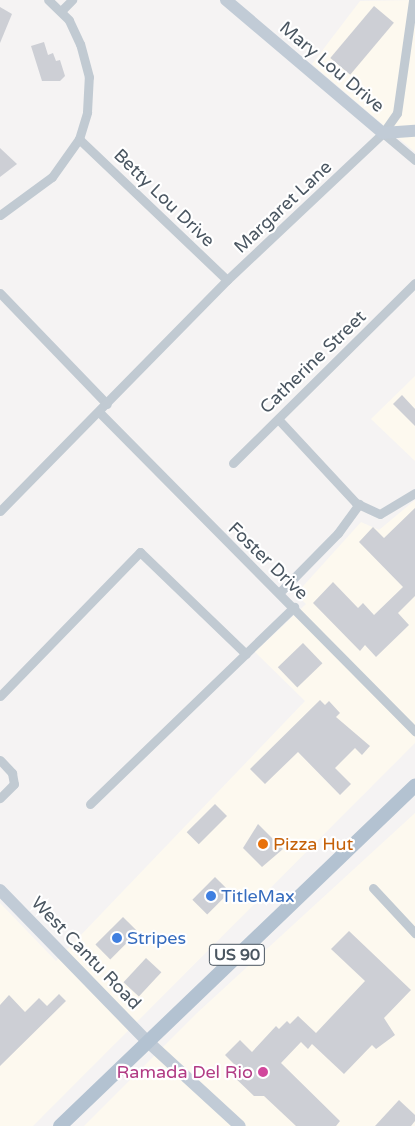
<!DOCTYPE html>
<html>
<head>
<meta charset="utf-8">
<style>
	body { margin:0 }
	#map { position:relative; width:415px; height:1126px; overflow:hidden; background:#f5f3f3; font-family:"Varela Round",sans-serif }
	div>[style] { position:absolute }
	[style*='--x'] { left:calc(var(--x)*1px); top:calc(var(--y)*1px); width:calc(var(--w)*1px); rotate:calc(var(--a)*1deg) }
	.commercial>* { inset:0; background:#fdf9ef }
	.building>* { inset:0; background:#cdcfd5; transform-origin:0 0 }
	.street>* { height:9px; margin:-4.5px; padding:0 4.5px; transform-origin:4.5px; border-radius:4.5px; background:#c1cad2 }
	.secondary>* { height:12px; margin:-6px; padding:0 6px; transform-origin:6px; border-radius:6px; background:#c1cbd6 }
	.primary>* { height:14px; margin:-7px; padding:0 7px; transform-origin:7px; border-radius:7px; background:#b3c2d1 }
	.dots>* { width:14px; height:14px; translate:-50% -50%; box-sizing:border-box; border:2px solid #fff; border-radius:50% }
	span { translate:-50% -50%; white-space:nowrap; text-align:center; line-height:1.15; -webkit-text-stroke:4.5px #fff; paint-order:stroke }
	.shield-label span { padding:1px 4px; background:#fff; border:1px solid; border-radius:4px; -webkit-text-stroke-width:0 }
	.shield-label { font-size:16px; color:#4a5661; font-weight:700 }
	.street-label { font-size:18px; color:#4a5661 }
	.food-label { font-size:18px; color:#c56008 }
	.left { translate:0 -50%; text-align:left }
	.shop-label { font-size:18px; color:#366cbe }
	.hotel-label { font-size:18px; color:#b23c85 }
	.right { translate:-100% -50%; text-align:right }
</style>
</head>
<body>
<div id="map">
	<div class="commercial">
		<i style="clip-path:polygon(415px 0,415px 152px,312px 64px,360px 1px)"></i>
		<i style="clip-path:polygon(415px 376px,415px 461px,371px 419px)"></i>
		<i style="clip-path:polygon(415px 500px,415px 743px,33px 1126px,0 1126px,0 903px,56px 961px,305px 701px,255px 652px,306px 604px,296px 594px,361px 522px,379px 530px)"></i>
		<i style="clip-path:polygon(415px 813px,415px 1126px,84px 1126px,197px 1013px)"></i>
	</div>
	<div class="building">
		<i style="left:374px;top:6px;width:26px;height:68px;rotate:40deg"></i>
		<i style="clip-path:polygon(0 7px,12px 14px,0 43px)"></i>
		<i style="clip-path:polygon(44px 42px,48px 55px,53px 53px,56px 61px,60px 60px,65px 76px,60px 81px,42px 81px,31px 46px)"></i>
		<i style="clip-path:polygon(0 148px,17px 164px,0 177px)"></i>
		<i style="clip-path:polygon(402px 395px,415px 409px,415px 426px,393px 404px)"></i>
		<i style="clip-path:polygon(415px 508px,415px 596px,398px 613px,409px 625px,376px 657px,365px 645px,360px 651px,313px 603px,333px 582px,358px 608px,363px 603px,374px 615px,403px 587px,359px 542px,373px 527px,384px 538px)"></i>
		<i style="left:303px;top:643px;width:28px;height:35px;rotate:46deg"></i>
		<i style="clip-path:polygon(320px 700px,325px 705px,329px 701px,340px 713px,336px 717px,370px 746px,362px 755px,355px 748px,335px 768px,351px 784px,340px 795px,298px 752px,265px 784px,250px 769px)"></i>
		<i style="left:215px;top:804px;width:17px;height:40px;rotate:45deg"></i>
		<i style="clip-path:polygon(258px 824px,283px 849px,262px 867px,243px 848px)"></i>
		<i style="left:215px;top:877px;width:21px;height:32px;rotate:45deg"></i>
		<i style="left:123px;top:917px;width:21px;height:39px;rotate:45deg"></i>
		<i style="clip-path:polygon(349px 931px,411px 990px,384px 1018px,395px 1035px,376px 1049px,372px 1045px,344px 1074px,312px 1044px,308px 1049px,301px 1042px,281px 1063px,340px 1121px,336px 1126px,296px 1126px,264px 1096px,254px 1096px,232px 1075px,238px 1068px,225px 1055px,240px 1040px,252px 1052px,276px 1026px,279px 1029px,287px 1021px,290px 1024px,298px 1016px,316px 1033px,332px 1016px,365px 981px,331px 949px)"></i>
		<i style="left:146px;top:958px;width:21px;height:33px;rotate:43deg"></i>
		<i style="clip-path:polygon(59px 994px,66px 1001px,0 1066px,0 1005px,9px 995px,25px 1012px,39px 998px,47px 1006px)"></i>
		<i style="clip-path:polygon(399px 1100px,415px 1115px,415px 1121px,411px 1126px,375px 1126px)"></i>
	</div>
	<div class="street">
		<i style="--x:61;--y:11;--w:16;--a:-45"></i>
		<i style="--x:383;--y:133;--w:42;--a:40.2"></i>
		<i style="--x:79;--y:139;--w:204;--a:43.6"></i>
		<i style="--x:0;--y:215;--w:64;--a:-36.2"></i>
		<i style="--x:52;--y:177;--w:47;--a:-54.6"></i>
		<i style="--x:79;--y:139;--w:28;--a:-73"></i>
		<i style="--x:87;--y:112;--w:35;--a:-87"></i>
		<i style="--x:89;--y:77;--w:34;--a:-105"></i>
		<i style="--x:80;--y:44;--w:26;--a:-115"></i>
		<i style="--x:69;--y:20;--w:29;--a:-136"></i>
		<i style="--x:0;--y:293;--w:154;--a:46.1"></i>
		<i style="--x:100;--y:413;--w:448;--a:45.3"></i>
		<i style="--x:278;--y:419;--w:115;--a:47.1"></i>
		<i style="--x:356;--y:503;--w:26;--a:25"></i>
		<i style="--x:380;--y:514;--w:41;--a:-31"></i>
		<i style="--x:233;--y:463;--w:256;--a:-44.7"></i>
		<i style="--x:0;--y:511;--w:324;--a:-45.5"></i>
		<i style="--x:227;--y:280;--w:214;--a:-43.3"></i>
		<i style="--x:383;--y:133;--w:24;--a:-55"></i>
		<i style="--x:397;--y:113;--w:114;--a:-81.9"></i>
		<i style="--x:279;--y:593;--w:84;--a:-45.5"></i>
		<i style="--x:338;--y:533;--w:36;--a:-54"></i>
		<i style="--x:0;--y:696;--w:201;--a:-45.8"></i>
		<i style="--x:140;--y:552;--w:147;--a:43.9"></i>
		<i style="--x:0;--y:760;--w:18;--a:47"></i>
		<i style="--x:12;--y:773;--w:11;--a:80"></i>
		<i style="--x:14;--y:784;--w:20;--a:135"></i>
		<i style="--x:90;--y:804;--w:284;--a:-44"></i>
		<i style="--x:373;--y:888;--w:62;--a:47"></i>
	</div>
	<div class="secondary">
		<i style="--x:226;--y:0;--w:206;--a:40.3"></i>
		<i style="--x:383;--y:133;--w:32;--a:-4"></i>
		<i style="--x:0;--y:890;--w:209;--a:45.8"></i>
		<i style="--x:146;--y:1040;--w:127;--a:42.5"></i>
	</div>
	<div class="primary">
		<i style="--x:60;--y:1126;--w:492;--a:-43.8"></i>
	</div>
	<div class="dots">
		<i style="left:263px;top:844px;background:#e8710a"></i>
		<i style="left:211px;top:896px;background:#3f7fe0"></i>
		<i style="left:117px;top:938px;background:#3f7fe0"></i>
		<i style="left:263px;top:1072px;background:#d1479c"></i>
	</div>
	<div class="shield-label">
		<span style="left:237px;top:955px">US 90</span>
	</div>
	<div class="street-label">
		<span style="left:332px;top:67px;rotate:40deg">Mary Lou Drive</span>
		<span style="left:164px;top:198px;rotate:44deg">Betty Lou Drive</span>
		<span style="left:283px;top:207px;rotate:-43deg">Margaret Lane</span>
		<span style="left:313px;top:362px;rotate:-44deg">Catherine Street</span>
		<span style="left:268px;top:561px;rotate:44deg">Foster Drive</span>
		<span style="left:86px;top:953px;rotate:46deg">West Cantu Road</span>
	</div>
	<div class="food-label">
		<span class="left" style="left:273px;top:844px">Pizza Hut</span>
	</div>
	<div class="shop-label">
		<span class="left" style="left:221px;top:896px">TitleMax</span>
		<span class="left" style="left:127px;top:938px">Stripes</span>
	</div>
	<div class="hotel-label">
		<span class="right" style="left:253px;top:1072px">Ramada Del Rio</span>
	</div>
</div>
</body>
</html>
